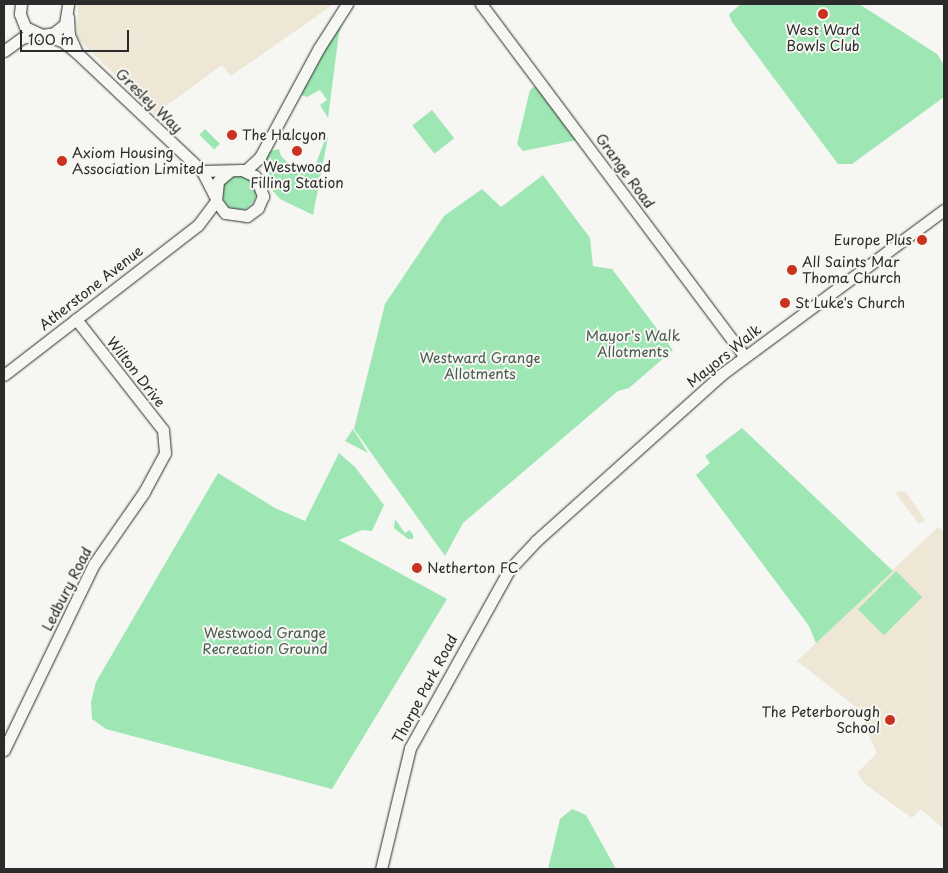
<!DOCTYPE html>
<html>
<head>
<meta charset="utf-8">
<style>
	body { margin:0 }
	#map { position:relative; width:948px; height:873px; overflow:hidden; background:#f6f6f2; font-family:"Playpen Sans",sans-serif }
	div>[style] { position:absolute }
	[style*='--x'] { left:calc(var(--x)*1px); top:calc(var(--y)*1px); width:calc(var(--w)*1px); rotate:calc(var(--a)*1deg) }
	.built>* { inset:0; background:#eee7d6 }
	.green>* { inset:0; background:#9ee7b5; transform-origin:0 0 }
	.round { border-radius:50% }
	.roads { filter:drop-shadow(0 0 1px #2b2b2b) drop-shadow(0 0 1px #2b2b2b) }
	.minor>* { height:11px; margin:-5.5px; padding:0 5.5px; transform-origin:5.5px; border-radius:5.5px; background:#f6f6f2 }
	.dots>* { width:14px; height:14px; translate:-50% -50%; box-sizing:border-box; border:2px solid #f6f6f2; border-radius:50% }
	span { translate:-50% -50%; white-space:nowrap; text-align:center; line-height:1.15; -webkit-text-stroke:4px #f6f6f2; paint-order:stroke }
	.poi-label { font-size:14px; color:#2b2b2b }
	.left { translate:0 -50%; text-align:left }
	.right { translate:-100% -50%; text-align:right }
	.street-label { font-size:14px; color:#2b2b2b }
	.park-label { font-size:14px; color:#485a4e }
	.frame { position:absolute; inset:0; border:5px solid #2b2b2b; pointer-events:none }
	.scale { position:absolute; left:20px; top:30px; width:109px; height:22px; box-sizing:border-box; border:2px solid #2b2b2b; border-top:0; padding-left:6px; font-size:15px; line-height:18px; white-space:nowrap; color:#2b2b2b; -webkit-text-stroke:4px #f6f6f2; paint-order:stroke }
</style>
</head>
<body>
<div id="map">
	<div class="built">
		<i style="clip-path:polygon(78px 4px,334px 4px,231px 76px,222px 65px,155px 114px,77px 38px)"></i>
		<i style="clip-path:polygon(899px 491px,906px 492px,925px 520px,919px 524px,896px 494px)"></i>
		<i style="clip-path:polygon(938px 527px,944px 531px,944px 829px,921px 809px,912px 818px,866px 785px,857px 773px,877px 753px,867px 732px,864px 713px,797px 661px)"></i>
	</div>
	<div class="green">
		<i style="clip-path:polygon(741px 4px,859px 4px,937px 54px,944px 65px,944px 97px,852px 164px,838px 164px,732px 22px,729px 14px)"></i>
		<i style="clip-path:polygon(346px 11px,339px 33px,328px 118px,320px 105px,327px 100px,320px 90px,307px 97px,301px 95px,321px 52px)"></i>
		<i style="clip-path:polygon(535px 86px,577px 140px,523px 151px,517px 144px,530px 90px)"></i>
		<i style="left:432px;top:110px;width:36px;height:25px;rotate:52deg"></i>
		<i style="left:205px;top:129px;width:21px;height:8px;rotate:45deg"></i>
		<i style="clip-path:polygon(326px 137px,328px 137px,313px 215px,280px 199px,273px 191px,266px 158px,270px 151px,279px 149px,281px 156px,296px 171px,307px 172px,315px 166px)"></i>
		<i style="clip-path:polygon(543px 175px,590px 238px,593px 266px,612px 269px,673px 350px,629px 388px,618px 391px,463px 523px,445px 556px,354px 429px,385px 304px,444px 216px,482px 189px,501px 207px)"></i>
		<i class="round" style="left:222px;top:176px;width:34px;height:34px"></i>
		<i style="clip-path:polygon(742px 428px,893px 571px,816px 643px,809px 626px,696px 475px,710px 463px,705px 456px)"></i>
		<i style="clip-path:polygon(353px 429px,368px 453px,345px 441px)"></i>
		<i style="clip-path:polygon(339px 453px,355px 467px,384px 505px,372px 531px,362px 530px,339px 540px,447px 599px,332px 789px,106px 729px,92px 719px,91px 702px,96px 682px,218px 473px,275px 508px,305px 521px)"></i>
		<i style="clip-path:polygon(395px 519px,405px 533px,409px 530px,413px 534px,413px 539px,408px 539px,394px 528px)"></i>
		<i style="left:896px;top:571px;width:37px;height:54px;rotate:45deg"></i>
		<i style="clip-path:polygon(572px 809px,586px 815px,616px 869px,548px 869px,560px 819px)"></i>
	</div>
	<div class="roads">
		<div class="minor">
			<i style="--x:21;--y:4;--w:10;--a:96"></i>
			<i style="--x:20;--y:14;--w:14;--a:69"></i>
			<i style="--x:25;--y:27;--w:19;--a:25"></i>
			<i style="--x:42;--y:35;--w:12;--a:-9"></i>
			<i style="--x:54;--y:33;--w:14;--a:-39"></i>
			<i style="--x:65;--y:24;--w:20;--a:-81"></i>
			<i style="--x:481;--y:4;--w:439;--a:53.2"></i>
			<i style="--x:68;--y:17;--w:18;--a:87"></i>
			<i style="--x:69;--y:35;--w:17;--a:66"></i>
			<i style="--x:46;--y:35;--w:17;--a:21"></i>
			<i style="--x:62;--y:41;--w:18;--a:38"></i>
			<i style="--x:76;--y:52;--w:173;--a:43.4"></i>
			<i style="--x:202;--y:171;--w:28;--a:63"></i>
			<i style="--x:4;--y:51;--w:22;--a:-36"></i>
			<i style="--x:22;--y:38;--w:16;--a:-15"></i>
			<i style="--x:202;--y:171;--w:40;--a:-1.4"></i>
			<i style="--x:242;--y:170;--w:14;--a:25"></i>
			<i style="--x:255;--y:176;--w:22;--a:68"></i>
			<i style="--x:263;--y:196;--w:13;--a:113"></i>
			<i style="--x:258;--y:208;--w:14;--a:144"></i>
			<i style="--x:247;--y:216;--w:22;--a:-172"></i>
			<i style="--x:225;--y:213;--w:15;--a:-127"></i>
			<i style="--x:216;--y:201;--w:20;--a:-84"></i>
			<i style="--x:218;--y:181;--w:16;--a:-40"></i>
			<i style="--x:245;--y:171;--w:21;--a:-43"></i>
			<i style="--x:260;--y:157;--w:124;--a:-61.6"></i>
			<i style="--x:319;--y:48;--w:52;--a:-57.5"></i>
			<i style="--x:4;--y:375;--w:245;--a:-37.7"></i>
			<i style="--x:198;--y:225;--w:30;--a:-53"></i>
			<i style="--x:4;--y:750;--w:207;--a:-64.2"></i>
			<i style="--x:94;--y:564;--w:88;--a:-55.2"></i>
			<i style="--x:144;--y:492;--w:44;--a:-61.7"></i>
			<i style="--x:165;--y:453;--w:23;--a:-95"></i>
			<i style="--x:163;--y:430;--w:141;--a:-128.1"></i>
			<i style="--x:381;--y:869;--w:124;--a:-76.5"></i>
			<i style="--x:410;--y:748;--w:204;--a:-60.9"></i>
			<i style="--x:509;--y:570;--w:40;--a:-47"></i>
			<i style="--x:536;--y:541;--w:250;--a:-41.9"></i>
			<i style="--x:722;--y:374;--w:276;--a:-36.5"></i>
		</div>
	</div>
	<div class="dots">
		<i style="left:823px;top:14px;background:#c8321e"></i>
		<i style="left:232px;top:135px;background:#c8321e"></i>
		<i style="left:297px;top:151px;background:#c8321e"></i>
		<i style="left:62px;top:161px;background:#c8321e"></i>
		<i style="left:922px;top:240px;background:#c8321e"></i>
		<i style="left:792px;top:270px;background:#c8321e"></i>
		<i style="left:785px;top:303px;background:#c8321e"></i>
		<i style="left:417px;top:568px;background:#c8321e"></i>
		<i style="left:890px;top:720px;background:#c8321e"></i>
	</div>
	<div class="poi-label">
		<span style="left:823px;top:38px">West Ward<br>Bowls Club</span>
		<span class="left" style="left:242px;top:135px">The Halcyon</span>
		<span class="left" style="left:72px;top:161px">Axiom Housing<br>Association Limited</span>
		<span style="left:297px;top:175px">Westwood<br>Filling Station</span>
		<span class="right" style="left:912px;top:240px">Europe Plus</span>
		<span class="left" style="left:802px;top:270px">All Saints Mar<br>Thoma Church</span>
		<span class="left" style="left:795px;top:303px">St Luke's Church</span>
		<span class="left" style="left:427px;top:568px">Netherton FC</span>
		<span class="right" style="left:880px;top:720px">The Peterborough<br>School</span>
	</div>
	<div class="street-label">
		<span style="left:149px;top:101px;rotate:44deg">Gresley Way</span>
		<span style="left:625px;top:171px;rotate:54deg">Grange Road</span>
		<span style="left:91px;top:288px;rotate:-38deg">Atherstone Avenue</span>
		<span style="left:724px;top:356px;rotate:-39deg">Mayors Walk</span>
		<span style="left:136px;top:372px;rotate:52deg">Wilton Drive</span>
		<span style="left:67px;top:589px;rotate:-63deg">Ledbury Road</span>
		<span style="left:425px;top:689px;rotate:-62deg">Thorpe Park Road</span>
	</div>
	<div class="park-label">
		<span style="left:633px;top:344px">Mayor's Walk<br>Allotments</span>
		<span style="left:480px;top:366px">Westward Grange<br>Allotments</span>
		<span style="left:265px;top:641px">Westwood Grange<br>Recreation Ground</span>
	</div>
	<div class="frame"></div>
	<div class="scale">100 m</div>
</div>
</body>
</html>
